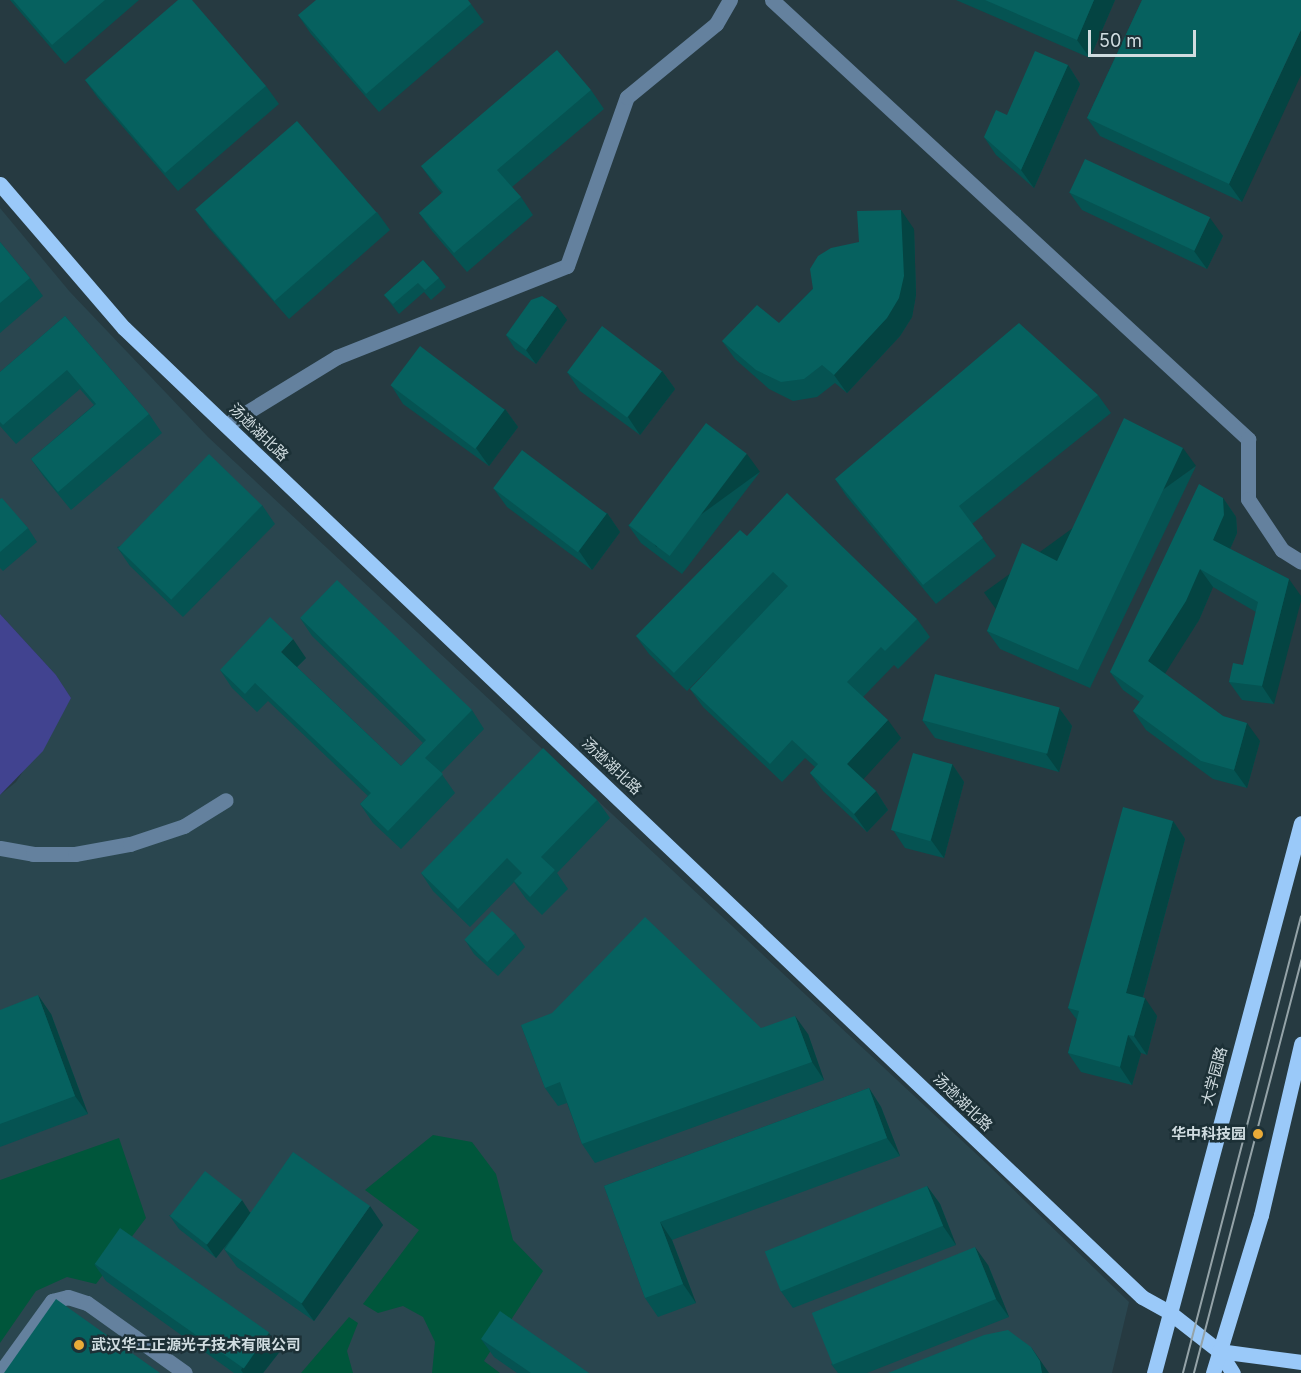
<!DOCTYPE html>
<html>
<head>
<meta charset="utf-8">
<style>
	body { margin:0 }
	#map { position:relative; width:1301px; height:1373px; overflow:hidden; background:#263a41; font-family:Inter,"Noto Sans SC",sans-serif }
	div>[style] { position:absolute }
	[style*='--x'] { left:calc(var(--x)*1px); top:calc(var(--y)*1px); width:calc(var(--w)*1px); rotate:calc(var(--a)*1deg) }
	.built>* { inset:0; background:#2a464f }
	.green>* { inset:0; background:#00563b }
	.water>* { inset:0; background:#414390 }
	.minor>* { height:15px; margin:-7.5px; padding:0 7.5px; transform-origin:7.5px; border-radius:7.5px; background:#64819e }
	.major>* { height:15px; margin:-7.5px; padding:0 7.5px; transform-origin:7.5px; border-radius:7.5px; background:#9ac9f9 }
	.tram>* { height:1.5px; margin:-0.75px; padding:0 0.75px; transform-origin:0.75px; border-radius:0.75px; background:#94a3a8 }
	.wall>* { inset:0; background:#055352 }
	.shaded-wall>* { inset:0; background:#044442; transform-origin:0 0 }
	.building>* { inset:0; background:#06615f; transform-origin:0 0 }
	.dots>* { width:16px; height:16px; translate:-50% -50%; box-sizing:border-box; border:3px solid #1c3036; border-radius:50% }
	span { translate:-50% -50%; white-space:nowrap; text-align:center; line-height:1.15; -webkit-text-stroke:5px #1c3036; paint-order:stroke }
	.street-label { font-size:15px; color:#d0dce0 }
	.poi-label { font-size:15px; color:#d0dce0; font-weight:700 }
	.right { translate:-100% -50%; text-align:right }
	.left { translate:0 -50%; text-align:left }
	.scale { position:absolute; left:1088px; top:30px; width:108px; height:27px; box-sizing:border-box; border:3px solid #d0dce0; border-top:0; padding-left:8px; font-size:18px; line-height:21px; white-space:nowrap; color:#d0dce0; -webkit-text-stroke:4px #1c3036; paint-order:stroke }
</style>
</head>
<body>
<div id="map">
	<div class="built">
		<i style="clip-path:polygon(0 208px,70px 292px,208px 437px,986px 1163px,1129px 1302px,1112px 1373px,0 1373px,0 795px,16px 782px,71px 698px,56px 675px,0 614px)"></i>
	</div>
	<div class="green">
		<i style="clip-path:polygon(433px 1135px,472px 1142px,496px 1174px,513px 1240px,543px 1271px,484px 1361px,500px 1373px,432px 1373px,435px 1342px,423px 1317px,403px 1306px,378px 1313px,363px 1304px,419px 1230px,365px 1190px)"></i>
		<i style="clip-path:polygon(119px 1138px,146px 1218px,96px 1284px,67px 1277px,36px 1291px,0 1343px,0 1180px)"></i>
		<i style="clip-path:polygon(349px 1317px,358px 1323px,347px 1351px,353px 1373px,301px 1373px)"></i>
	</div>
	<div class="water">
		<i style="clip-path:polygon(0 614px,56px 675px,71px 698px,43px 751px,0 795px)"></i>
	</div>
	<div class="minor">
		<i style="--x:772;--y:0;--w:648;--a:42.68"></i>
		<i style="--x:1248;--y:439;--w:60;--a:90"></i>
		<i style="--x:1248;--y:499;--w:61;--a:56.3"></i>
		<i style="--x:1282;--y:550;--w:22;--a:32"></i>
		<i style="--x:226;--y:425;--w:130;--a:-31.5"></i>
		<i style="--x:337;--y:357;--w:247;--a:-21.6"></i>
		<i style="--x:567;--y:266;--w:179;--a:-70.5"></i>
		<i style="--x:627;--y:97;--w:115;--a:-39.4"></i>
		<i style="--x:716;--y:24;--w:28;--a:-60"></i>
		<i style="--x:0;--y:848;--w:34;--a:10"></i>
		<i style="--x:33;--y:854;--w:42;--a:0"></i>
		<i style="--x:75;--y:854;--w:56;--a:-10.3"></i>
		<i style="--x:130;--y:844;--w:57;--a:-18.4"></i>
		<i style="--x:184;--y:826;--w:49;--a:-31.8"></i>
		<i style="--x:0;--y:1373;--w:89;--a:-54.2"></i>
		<i style="--x:52;--y:1301;--w:16;--a:-14"></i>
		<i style="--x:68;--y:1297;--w:20;--a:18"></i>
		<i style="--x:87;--y:1303;--w:120;--a:35.5"></i>
	</div>
	<div class="major">
		<i style="--x:0;--y:184;--w:190;--a:49.3"></i>
		<i style="--x:124;--y:328;--w:101;--a:43.8"></i>
		<i style="--x:197;--y:398;--w:1304;--a:43.57"></i>
		<i style="--x:1142;--y:1297;--w:31;--a:29"></i>
		<i style="--x:1169;--y:1312;--w:63;--a:38"></i>
		<i style="--x:1219;--y:1351;--w:26;--a:58"></i>
		<i style="--x:1219;--y:1351;--w:83;--a:7.6"></i>
		<i style="--x:1154;--y:1373;--w:569;--a:-75.04"></i>
		<i style="--x:1213;--y:1373;--w:165;--a:-73.1"></i>
		<i style="--x:1261;--y:1215;--w:176;--a:-76.8"></i>
	</div>
	<div class="tram">
		<i style="--x:1183;--y:1373;--w:471;--a:-75.5"></i>
		<i style="--x:1194;--y:1373;--w:426;--a:-75.4"></i>
	</div>
	<div class="wall">
		<i style="clip-path:polygon(10px 0,139px 0,65px 64px)"></i>
		<i style="clip-path:polygon(956px 0,1115px 0,1090px 58px)"></i>
		<i style="clip-path:polygon(1142px 0,1242px 202px,1100px 136px,1087px 118px)"></i>
		<i style="clip-path:polygon(471px 4px,484px 22px,379px 112px,311px 34px,298px 15px)"></i>
		<i style="clip-path:polygon(1068px 65px,1080px 84px,1034px 188px,996px 155px,984px 137px,1007px 115px)"></i>
		<i style="clip-path:polygon(85px 80px,266px 86px,279px 104px,178px 191px,98px 98px)"></i>
		<i style="clip-path:polygon(591px 90px,604px 109px,512px 187px,521px 197px,533px 215px,467px 272px,432px 231px,419px 213px,442px 194px,434px 184px,421px 166px)"></i>
		<i style="clip-path:polygon(1069px 192px,1223px 236px,1207px 269px,1082px 210px)"></i>
		<i style="clip-path:polygon(196px 210px,377px 212px,390px 230px,289px 319px,209px 228px)"></i>
		<i style="clip-path:polygon(914px 229px,916px 295px,912px 317px,900px 336px,847px 393px,835px 383px,817px 397px,793px 401px,769px 389px,735px 359px,722px 341px,779px 323px,859px 242px)"></i>
		<i style="clip-path:polygon(0 242px,30px 278px,43px 296px,0 333px)"></i>
		<i style="clip-path:polygon(423px 260px,439px 278px,446px 287px,431px 300px,424px 292px,399px 314px,384px 295px)"></i>
		<i style="clip-path:polygon(65px 316px,149px 414px,162px 433px,71px 510px,44px 477px,31px 459px,94px 405px,80px 389px,16px 444px,0 426px,0 372px)"></i>
		<i style="clip-path:polygon(567px 320px,536px 364px,515px 349px,506px 335px)"></i>
		<i style="clip-path:polygon(662px 371px,675px 389px,640px 435px,580px 391px,567px 372px)"></i>
		<i style="clip-path:polygon(391px 385px,505px 409px,518px 427px,489px 466px,403px 404px)"></i>
		<i style="clip-path:polygon(1098px 395px,1111px 413px,972px 524px,996px 556px,936px 604px,847px 497px,835px 479px)"></i>
		<i style="clip-path:polygon(1196px 466px,1090px 688px,1000px 649px,987px 631px,1057px 561px)"></i>
		<i style="clip-path:polygon(760px 472px,682px 574px,641px 543px,628px 525px)"></i>
		<i style="clip-path:polygon(494px 489px,607px 513px,620px 532px,592px 570px,507px 507px)"></i>
		<i style="clip-path:polygon(1223px 498px,1236px 517px,1237px 533px,1230px 549px,1289px 579px,1274px 704px,1242px 700px,1229px 682px,1243px 665px,1256px 612px,1213px 587px,1199px 620px,1164px 674px,1223px 716px,1260px 741px,1247px 788px,1213px 779px,1146px 730px,1133px 711px,1140px 702px,1123px 690px,1110px 672px)"></i>
		<i style="clip-path:polygon(0 499px,28px 528px,37px 542px,3px 571px,0 568px)"></i>
		<i style="clip-path:polygon(262px 505px,275px 524px,183px 617px,130px 566px,117px 547px)"></i>
		<i style="clip-path:polygon(747px 536px,917px 619px,930px 637px,898px 669px,894px 665px,863px 697px,901px 738px,863px 779px,876px 791px,888px 810px,867px 832px,823px 791px,810px 773px,815px 767px,805px 758px,782px 782px,703px 707px,690px 689px,722px 655px,687px 691px,649px 654px,636px 636px)"></i>
		<i style="clip-path:polygon(300px 618px,472px 710px,484px 729px,441px 773px,455px 793px,401px 849px,373px 823px,360px 804px,368px 796px,268px 701px,257px 712px,232px 688px,220px 670px,306px 658px,297px 667px,401px 766px,423px 743px,312px 636px)"></i>
		<i style="clip-path:polygon(1059px 708px,1072px 726px,1059px 772px,935px 738px,922px 720px)"></i>
		<i style="clip-path:polygon(952px 764px,964px 782px,944px 858px,905px 848px,893px 830px)"></i>
		<i style="clip-path:polygon(597px 800px,610px 818px,557px 873px,568px 889px,542px 915px,526px 899px,514px 882px,470px 927px,433px 891px,421px 873px)"></i>
		<i style="clip-path:polygon(1173px 821px,1185px 839px,1143px 997px,1157px 1016px,1147px 1055px,1141px 1053px,1132px 1085px,1081px 1072px,1068px 1053px,1077px 1020px,1068px 1008px)"></i>
		<i style="clip-path:polygon(515px 933px,525px 947px,498px 976px,474px 954px,465px 940px)"></i>
		<i style="clip-path:polygon(0 1010px,51px 1014px,88px 1114px,0 1147px)"></i>
		<i style="clip-path:polygon(521px 1025px,808px 1034px,824px 1080px,595px 1163px,582px 1144px,567px 1103px,558px 1106px,545px 1088px)"></i>
		<i style="clip-path:polygon(869px 1088px,881px 1107px,900px 1156px,672px 1240px,696px 1303px,658px 1317px,645px 1298px,604px 1186px)"></i>
		<i style="clip-path:polygon(927px 1186px,940px 1204px,956px 1245px,793px 1308px,780px 1290px)"></i>
		<i style="clip-path:polygon(250px 1212px,383px 1225px,314px 1321px,237px 1267px,224px 1249px,226px 1245px,216px 1258px,179px 1229px,169px 1215px)"></i>
		<i style="clip-path:polygon(94px 1264px,281px 1350px,263px 1373px,234px 1373px,106px 1281px)"></i>
		<i style="clip-path:polygon(988px 1265px,1009px 1317px,867px 1373px,838px 1373px,831px 1364px)"></i>
		<i style="clip-path:polygon(481px 1339px,589px 1373px,517px 1373px,494px 1357px)"></i>
	</div>
	<div class="shaded-wall">
		<i style="clip-path:polygon(1094px 0,1115px 0,1090px 58px,1077px 40px)"></i>
		<i style="clip-path:polygon(1301px 30px,1301px 75px,1242px 202px,1229px 184px)"></i>
		<i style="clip-path:polygon(1068px 65px,1080px 84px,1034px 188px,1021px 170px)"></i>
		<i style="clip-path:polygon(901px 210px,914px 229px,916px 295px,912px 317px,900px 336px,847px 393px,834px 375px)"></i>
		<i style="clip-path:polygon(1210px 218px,1223px 236px,1207px 269px,1194px 251px)"></i>
		<i style="clip-path:polygon(557px 306px,567px 320px,536px 364px,526px 350px)"></i>
		<i style="clip-path:polygon(662px 371px,675px 389px,640px 435px,628px 417px)"></i>
		<i style="clip-path:polygon(505px 409px,518px 427px,489px 466px,476px 448px)"></i>
		<i style="left:1183px;top:448px;width:22px;height:246px;rotate:54deg"></i>
		<i style="left:747px;top:454px;width:22px;height:128px;rotate:54deg"></i>
		<i style="clip-path:polygon(1223px 498px,1236px 517px,1237px 533px,1226px 558px,1213px 540px)"></i>
		<i style="clip-path:polygon(607px 513px,620px 532px,592px 570px,579px 551px)"></i>
		<i style="clip-path:polygon(1200px 569px,1213px 587px,1199px 620px,1161px 680px,1148px 661px)"></i>
		<i style="clip-path:polygon(1289px 579px,1301px 596px,1301px 601px,1274px 704px,1262px 686px)"></i>
		<i style="clip-path:polygon(293px 639px,306px 658px,294px 670px,281px 652px)"></i>
		<i style="clip-path:polygon(1059px 708px,1072px 726px,1059px 772px,1046px 754px)"></i>
		<i style="clip-path:polygon(888px 720px,901px 738px,860px 783px,847px 764px)"></i>
		<i style="clip-path:polygon(1247px 723px,1260px 741px,1247px 788px,1234px 770px)"></i>
		<i style="clip-path:polygon(952px 764px,964px 782px,944px 858px,931px 840px)"></i>
		<i style="clip-path:polygon(876px 791px,888px 810px,867px 832px,854px 814px)"></i>
		<i style="clip-path:polygon(1173px 821px,1185px 839px,1139px 1011px,1126px 993px)"></i>
		<i style="clip-path:polygon(38px 995px,51px 1014px,88px 1114px,75px 1096px)"></i>
		<i style="clip-path:polygon(1145px 998px,1157px 1016px,1147px 1055px,1134px 1036px)"></i>
		<i style="clip-path:polygon(795px 1016px,808px 1034px,824px 1080px,812px 1062px)"></i>
		<i style="clip-path:polygon(1128px 1035px,1141px 1053px,1132px 1085px,1120px 1067px)"></i>
		<i style="clip-path:polygon(869px 1088px,881px 1107px,900px 1156px,887px 1138px)"></i>
		<i style="clip-path:polygon(927px 1186px,940px 1204px,956px 1245px,943px 1226px)"></i>
		<i style="clip-path:polygon(242px 1200px,251px 1214px,216px 1258px,206px 1244px)"></i>
		<i style="clip-path:polygon(370px 1206px,383px 1225px,314px 1321px,301px 1303px)"></i>
		<i style="clip-path:polygon(660px 1222px,672px 1240px,696px 1303px,683px 1284px)"></i>
		<i style="clip-path:polygon(975px 1247px,988px 1265px,1009px 1317px,996px 1299px)"></i>
		<i style="clip-path:polygon(269px 1333px,281px 1350px,263px 1373px,243px 1373px,241px 1370px)"></i>
		<i style="clip-path:polygon(1031px 1347px,1049px 1373px,1042px 1373px)"></i>
	</div>
	<div class="building">
		<i style="clip-path:polygon(13px 0,105px 0,52px 45px)"></i>
		<i style="clip-path:polygon(178px 0,192px 0,266px 86px,165px 173px,85px 80px)"></i>
		<i style="clip-path:polygon(316px 0,468px 0,471px 4px,366px 94px,298px 15px)"></i>
		<i style="clip-path:polygon(985px 0,1094px 0,1077px 40px)"></i>
		<i style="clip-path:polygon(1142px 0,1301px 0,1301px 30px,1229px 184px,1087px 118px)"></i>
		<i style="clip-path:polygon(557px 50px,591px 90px,497px 170px,521px 197px,454px 253px,419px 213px,443px 192px,421px 166px)"></i>
		<i style="clip-path:polygon(1035px 51px,1068px 65px,1021px 170px,984px 137px,996px 110px,1007px 115px)"></i>
		<i style="left:297px;top:121px;width:121px;height:135px;rotate:49deg"></i>
		<i style="left:1085px;top:159px;width:138px;height:37px;rotate:25deg"></i>
		<i style="clip-path:polygon(901px 210px,904px 276px,899px 298px,887px 318px,834px 375px,822px 365px,804px 379px,781px 382px,756px 370px,722px 341px,757px 305px,779px 323px,813px 289px,810px 269px,818px 256px,831px 248px,859px 242px,857px 211px)"></i>
		<i style="clip-path:polygon(0 242px,30px 278px,0 303px)"></i>
		<i style="clip-path:polygon(423px 260px,439px 278px,425px 290px,418px 283px,393px 304px,384px 295px)"></i>
		<i style="clip-path:polygon(542px 296px,557px 306px,526px 350px,506px 335px,531px 300px)"></i>
		<i style="clip-path:polygon(65px 316px,149px 414px,58px 492px,31px 459px,96px 404px,67px 370px,3px 425px,0 422px,0 372px)"></i>
		<i style="clip-path:polygon(1019px 323px,1098px 395px,959px 506px,983px 538px,923px 585px,835px 479px)"></i>
		<i style="left:602px;top:326px;width:75px;height:58px;rotate:37deg"></i>
		<i style="left:420px;top:346px;width:106px;height:49px;rotate:37deg"></i>
		<i style="clip-path:polygon(1124px 418px,1183px 448px,1078px 670px,987px 631px,1022px 543px,1057px 561px)"></i>
		<i style="left:706px;top:423px;width:51px;height:128px;rotate:37deg"></i>
		<i style="left:522px;top:450px;width:106px;height:48px;rotate:37deg"></i>
		<i style="left:209px;top:454px;width:74px;height:131px;rotate:44deg"></i>
		<i style="clip-path:polygon(1199px 484px,1223px 498px,1224px 515px,1213px 540px,1289px 579px,1262px 686px,1229px 682px,1233px 663px,1243px 665px,1258px 602px,1200px 569px,1186px 601px,1148px 661px,1223px 716px,1247px 723px,1234px 770px,1201px 761px,1133px 711px,1144px 696px,1110px 672px)"></i>
		<i style="clip-path:polygon(787px 493px,917px 619px,885px 651px,881px 647px,847px 682px,888px 720px,847px 764px,876px 791px,854px 814px,810px 773px,818px 764px,792px 740px,770px 764px,690px 689px,788px 586px,773px 572px,674px 673px,636px 636px,740px 530px,747px 536px)"></i>
		<i style="clip-path:polygon(2px 498px,28px 528px,0 552px,0 499px)"></i>
		<i style="clip-path:polygon(337px 580px,472px 710px,425px 758px,443px 774px,388px 831px,360px 804px,371px 793px,255px 683px,245px 694px,220px 670px,270px 617px,293px 639px,281px 652px,401px 766px,426px 740px,300px 618px)"></i>
		<i style="left:935px;top:674px;width:129px;height:48px;rotate:15deg"></i>
		<i style="clip-path:polygon(543px 748px,597px 800px,541px 857px,555px 870px,530px 897px,514px 881px,522px 873px,507px 858px,458px 909px,421px 873px)"></i>
		<i style="left:913px;top:753px;width:41px;height:80px;rotate:16deg"></i>
		<i style="clip-path:polygon(1123px 807px,1173px 821px,1126px 993px,1145px 998px,1134px 1036px,1128px 1035px,1120px 1067px,1068px 1053px,1079px 1011px,1068px 1008px)"></i>
		<i style="left:492px;top:911px;width:32px;height:40px;rotate:44deg"></i>
		<i style="clip-path:polygon(645px 917px,761px 1028px,795px 1016px,812px 1062px,582px 1144px,560px 1082px,545px 1088px,521px 1025px,552px 1013px)"></i>
		<i style="clip-path:polygon(38px 995px,75px 1096px,0 1124px,0 1010px)"></i>
		<i style="clip-path:polygon(869px 1088px,887px 1138px,660px 1222px,683px 1284px,645px 1298px,604px 1186px)"></i>
		<i style="left:293px;top:1152px;width:94px;height:119px;rotate:35deg"></i>
		<i style="left:205px;top:1171px;width:47px;height:57px;rotate:38deg"></i>
		<i style="left:927px;top:1186px;width:43px;height:175px;rotate:68deg"></i>
		<i style="left:120px;top:1228px;width:182px;height:44px;rotate:35deg"></i>
		<i style="left:975px;top:1247px;width:56px;height:176px;rotate:68deg"></i>
		<i style="clip-path:polygon(56px 1299px,160px 1373px,4px 1373px)"></i>
		<i style="clip-path:polygon(500px 1311px,589px 1373px,531px 1373px,481px 1339px)"></i>
		<i style="clip-path:polygon(1008px 1330px,1031px 1347px,1040px 1361px,1042px 1373px,888px 1373px,984px 1335px)"></i>
	</div>
	<div class="dots">
		<i style="left:1258px;top:1134px;background:#e9ab38"></i>
		<i style="left:79px;top:1345px;background:#e9ab38"></i>
	</div>
	<div class="street-label">
		<span style="left:259px;top:432px;rotate:44deg">汤逊湖北路</span>
		<span style="left:612px;top:766px;rotate:43deg">汤逊湖北路</span>
		<span style="left:1214px;top:1076px;rotate:-75deg">大学园路</span>
		<span style="left:963px;top:1102px;rotate:44deg">汤逊湖北路</span>
	</div>
	<div class="poi-label">
		<span class="right" style="left:1246px;top:1134px">华中科技园</span>
		<span class="left" style="left:91px;top:1345px">武汉华工正源光子技术有限公司</span>
	</div>
	<div class="scale">50 m</div>
</div>
</body>
</html>
